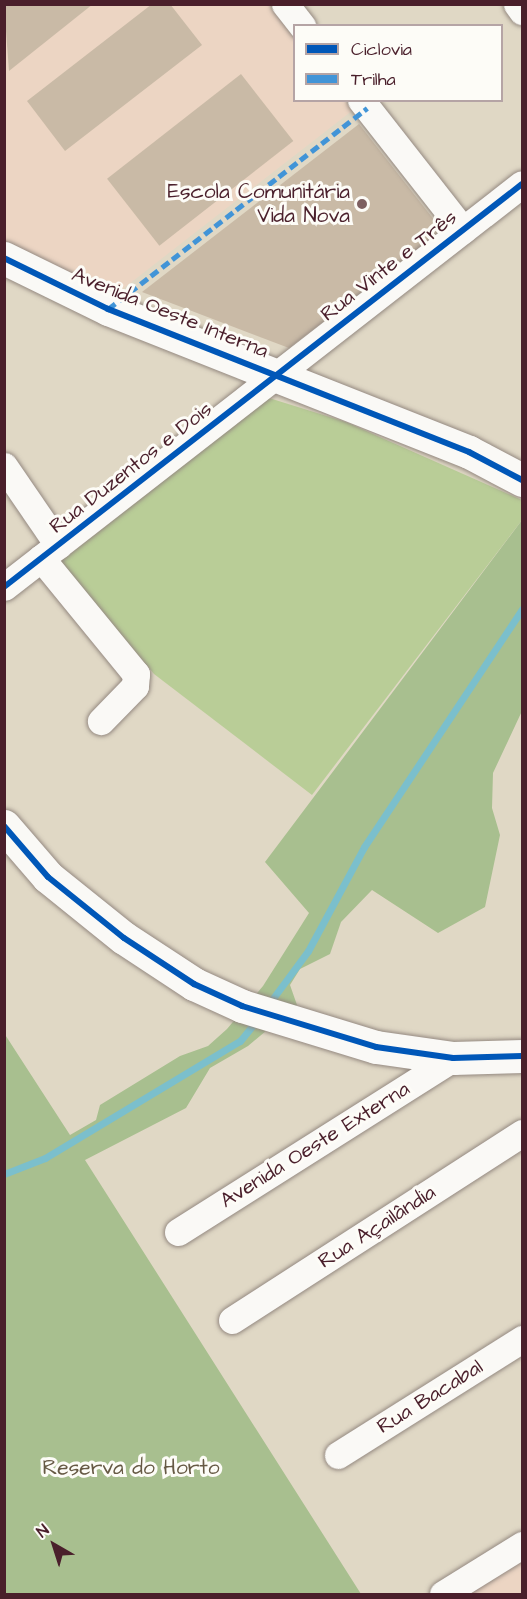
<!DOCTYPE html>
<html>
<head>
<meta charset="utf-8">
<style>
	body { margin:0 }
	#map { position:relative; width:527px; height:1599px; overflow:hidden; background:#e0d8c5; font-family:"Architects Daughter",sans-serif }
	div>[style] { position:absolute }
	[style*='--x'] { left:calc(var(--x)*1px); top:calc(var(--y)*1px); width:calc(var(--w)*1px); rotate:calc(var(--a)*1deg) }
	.built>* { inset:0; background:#ecd5c3 }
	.green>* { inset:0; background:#b9cd97 }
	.forest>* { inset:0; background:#a8bf8f }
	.stream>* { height:7px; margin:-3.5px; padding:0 3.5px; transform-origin:3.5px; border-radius:3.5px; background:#7bbfcc }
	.building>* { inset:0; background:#c9baa6; transform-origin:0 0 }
	.roads { filter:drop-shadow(0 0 2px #948981) drop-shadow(0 0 2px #948981) }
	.minor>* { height:27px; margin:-13.5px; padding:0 13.5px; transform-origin:13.5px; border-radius:13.5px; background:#faf9f6 }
	.tertiary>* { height:33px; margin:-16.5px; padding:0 16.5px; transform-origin:16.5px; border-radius:16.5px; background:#faf9f6 }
	.quiet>* { height:4.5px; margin-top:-2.25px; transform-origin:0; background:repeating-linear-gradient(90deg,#4194d7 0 9px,transparent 0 13.5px) }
	.cycleway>* { height:6px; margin:-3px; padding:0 3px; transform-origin:3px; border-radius:3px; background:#0057b8 }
	.dots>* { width:16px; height:16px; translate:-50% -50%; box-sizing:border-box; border:3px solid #fdfcf7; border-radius:50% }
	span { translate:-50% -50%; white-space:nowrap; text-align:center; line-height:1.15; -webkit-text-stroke:6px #fdfcf7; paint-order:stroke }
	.poi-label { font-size:21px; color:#4a1f2b }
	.right { translate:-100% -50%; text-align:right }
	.street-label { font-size:21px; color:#4a1f2b }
	.park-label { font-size:21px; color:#665944 }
	.frame { position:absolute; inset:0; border:6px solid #4a1f2b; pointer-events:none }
	.legend { position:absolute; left:293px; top:24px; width:210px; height:78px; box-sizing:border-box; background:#fdfcf7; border:2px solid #b5a4a5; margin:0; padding:8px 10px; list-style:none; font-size:18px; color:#4a1f2b }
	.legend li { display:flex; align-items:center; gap:12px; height:30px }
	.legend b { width:30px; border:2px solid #b5a4a5 }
	.north { position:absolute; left:24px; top:1515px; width:60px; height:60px; -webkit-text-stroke:4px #fdfcf7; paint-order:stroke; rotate:321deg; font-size:16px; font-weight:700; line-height:24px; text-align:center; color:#4a1f2b }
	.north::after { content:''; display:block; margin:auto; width:21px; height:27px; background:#4a1f2b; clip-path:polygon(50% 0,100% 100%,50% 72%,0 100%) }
</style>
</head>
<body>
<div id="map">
	<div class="built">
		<i style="clip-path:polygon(4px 5px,268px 5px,294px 37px,294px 100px,345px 101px,353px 110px,111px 298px,5px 242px)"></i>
		<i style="clip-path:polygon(522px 1541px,522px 1594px,440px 1594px)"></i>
	</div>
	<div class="green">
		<i style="clip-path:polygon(269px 398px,346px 422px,522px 500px,522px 520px,312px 795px,154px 674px,60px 562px)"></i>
	</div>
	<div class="forest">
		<i style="clip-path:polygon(522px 520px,522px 711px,493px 773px,492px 808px,500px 835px,485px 907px,438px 933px,372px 890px,341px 922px,330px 954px,300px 969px,290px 985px,297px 1005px,248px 1046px,210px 1068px,186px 1108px,85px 1160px,361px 1594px,5px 1594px,4px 1033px,70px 1135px,96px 1120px,100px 1105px,180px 1056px,208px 1046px,227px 1029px,263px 986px,309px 913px,265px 862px)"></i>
	</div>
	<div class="stream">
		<i style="--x:268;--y:1005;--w:67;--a:-53.5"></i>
		<i style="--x:308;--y:951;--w:118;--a:-61.7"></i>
		<i style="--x:364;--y:847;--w:286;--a:-56.4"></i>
		<i style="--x:4;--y:1174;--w:44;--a:-21.3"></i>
		<i style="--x:45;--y:1158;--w:227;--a:-31"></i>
		<i style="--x:240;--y:1041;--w:26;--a:-51"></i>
	</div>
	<div class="building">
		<i style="clip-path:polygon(4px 4px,93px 4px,9px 71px)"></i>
		<i style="clip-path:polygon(152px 4px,170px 4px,202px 45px,65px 151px,27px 101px)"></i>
		<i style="left:241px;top:74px;width:85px;height:170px;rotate:52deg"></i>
		<i style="clip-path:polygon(359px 124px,442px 230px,289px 348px,142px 292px)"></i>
	</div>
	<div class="roads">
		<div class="minor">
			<i style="--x:285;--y:4;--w:28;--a:52"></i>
			<i style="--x:517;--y:4;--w:9;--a:54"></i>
			<i style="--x:361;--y:100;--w:165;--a:51.9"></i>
			<i style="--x:4;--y:466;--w:96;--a:55.6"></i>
			<i style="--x:41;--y:558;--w:150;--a:50.7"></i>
			<i style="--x:136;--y:674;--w:12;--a:95"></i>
			<i style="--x:135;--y:686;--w:49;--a:134.2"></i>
			<i style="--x:4;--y:587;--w:656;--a:-37.88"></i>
			<i style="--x:178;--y:1232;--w:325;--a:-32.3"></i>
			<i style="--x:232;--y:1320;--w:345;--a:-32.8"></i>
			<i style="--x:338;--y:1455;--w:218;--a:-32.2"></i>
			<i style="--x:443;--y:1594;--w:93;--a:-31.8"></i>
		</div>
		<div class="tertiary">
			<i style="--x:4;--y:258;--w:116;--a:26.1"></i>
			<i style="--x:108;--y:309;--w:388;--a:21.6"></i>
			<i style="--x:469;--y:452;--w:60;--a:27.8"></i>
			<i style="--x:4;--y:826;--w:67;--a:49.2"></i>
			<i style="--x:48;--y:877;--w:97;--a:38.8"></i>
			<i style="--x:124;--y:938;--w:84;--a:33.3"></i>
			<i style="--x:194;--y:984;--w:53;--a:24.6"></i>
			<i style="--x:242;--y:1006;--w:140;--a:17"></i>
			<i style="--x:376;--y:1047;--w:78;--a:8.1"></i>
			<i style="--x:453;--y:1058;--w:69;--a:-1.7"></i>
		</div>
	</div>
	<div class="quiet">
		<i style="--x:108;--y:309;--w:328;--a:-37.8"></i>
	</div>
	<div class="cycleway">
		<i style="--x:4;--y:258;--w:116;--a:26.1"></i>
		<i style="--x:108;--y:309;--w:388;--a:21.6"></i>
		<i style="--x:469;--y:452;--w:60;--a:27.8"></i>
		<i style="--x:4;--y:587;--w:656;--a:-37.88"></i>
		<i style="--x:4;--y:826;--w:67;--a:49.2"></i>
		<i style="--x:48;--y:877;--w:97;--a:38.8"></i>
		<i style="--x:124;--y:938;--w:84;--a:33.3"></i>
		<i style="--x:194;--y:984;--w:53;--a:24.6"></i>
		<i style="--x:242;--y:1006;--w:140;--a:17"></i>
		<i style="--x:376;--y:1047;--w:78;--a:8.1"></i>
		<i style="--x:453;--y:1058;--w:69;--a:-1.7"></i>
	</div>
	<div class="dots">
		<i style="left:362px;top:204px;background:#7e6061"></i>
	</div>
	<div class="poi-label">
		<span class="right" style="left:350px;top:204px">Escola Comunitária<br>Vida Nova</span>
	</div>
	<div class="street-label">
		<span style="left:389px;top:266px;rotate:-38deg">Rua Vinte e Três</span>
		<span style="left:170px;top:313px;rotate:22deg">Avenida Oeste Interna</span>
		<span style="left:131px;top:468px;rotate:-38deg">Rua Duzentos e Dois</span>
		<span style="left:315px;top:1145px;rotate:-32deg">Avenida Oeste Externa</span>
		<span style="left:377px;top:1227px;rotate:-33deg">Rua Açailândia</span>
		<span style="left:430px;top:1397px;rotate:-32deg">Rua Bacabal</span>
	</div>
	<div class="park-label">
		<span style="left:131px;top:1468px">Reserva do Horto</span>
	</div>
	<div class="frame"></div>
	<ul class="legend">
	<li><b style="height:8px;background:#0057b8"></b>Ciclovia</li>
	<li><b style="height:8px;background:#4194d7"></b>Trilha</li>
	</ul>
	<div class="north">N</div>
</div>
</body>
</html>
